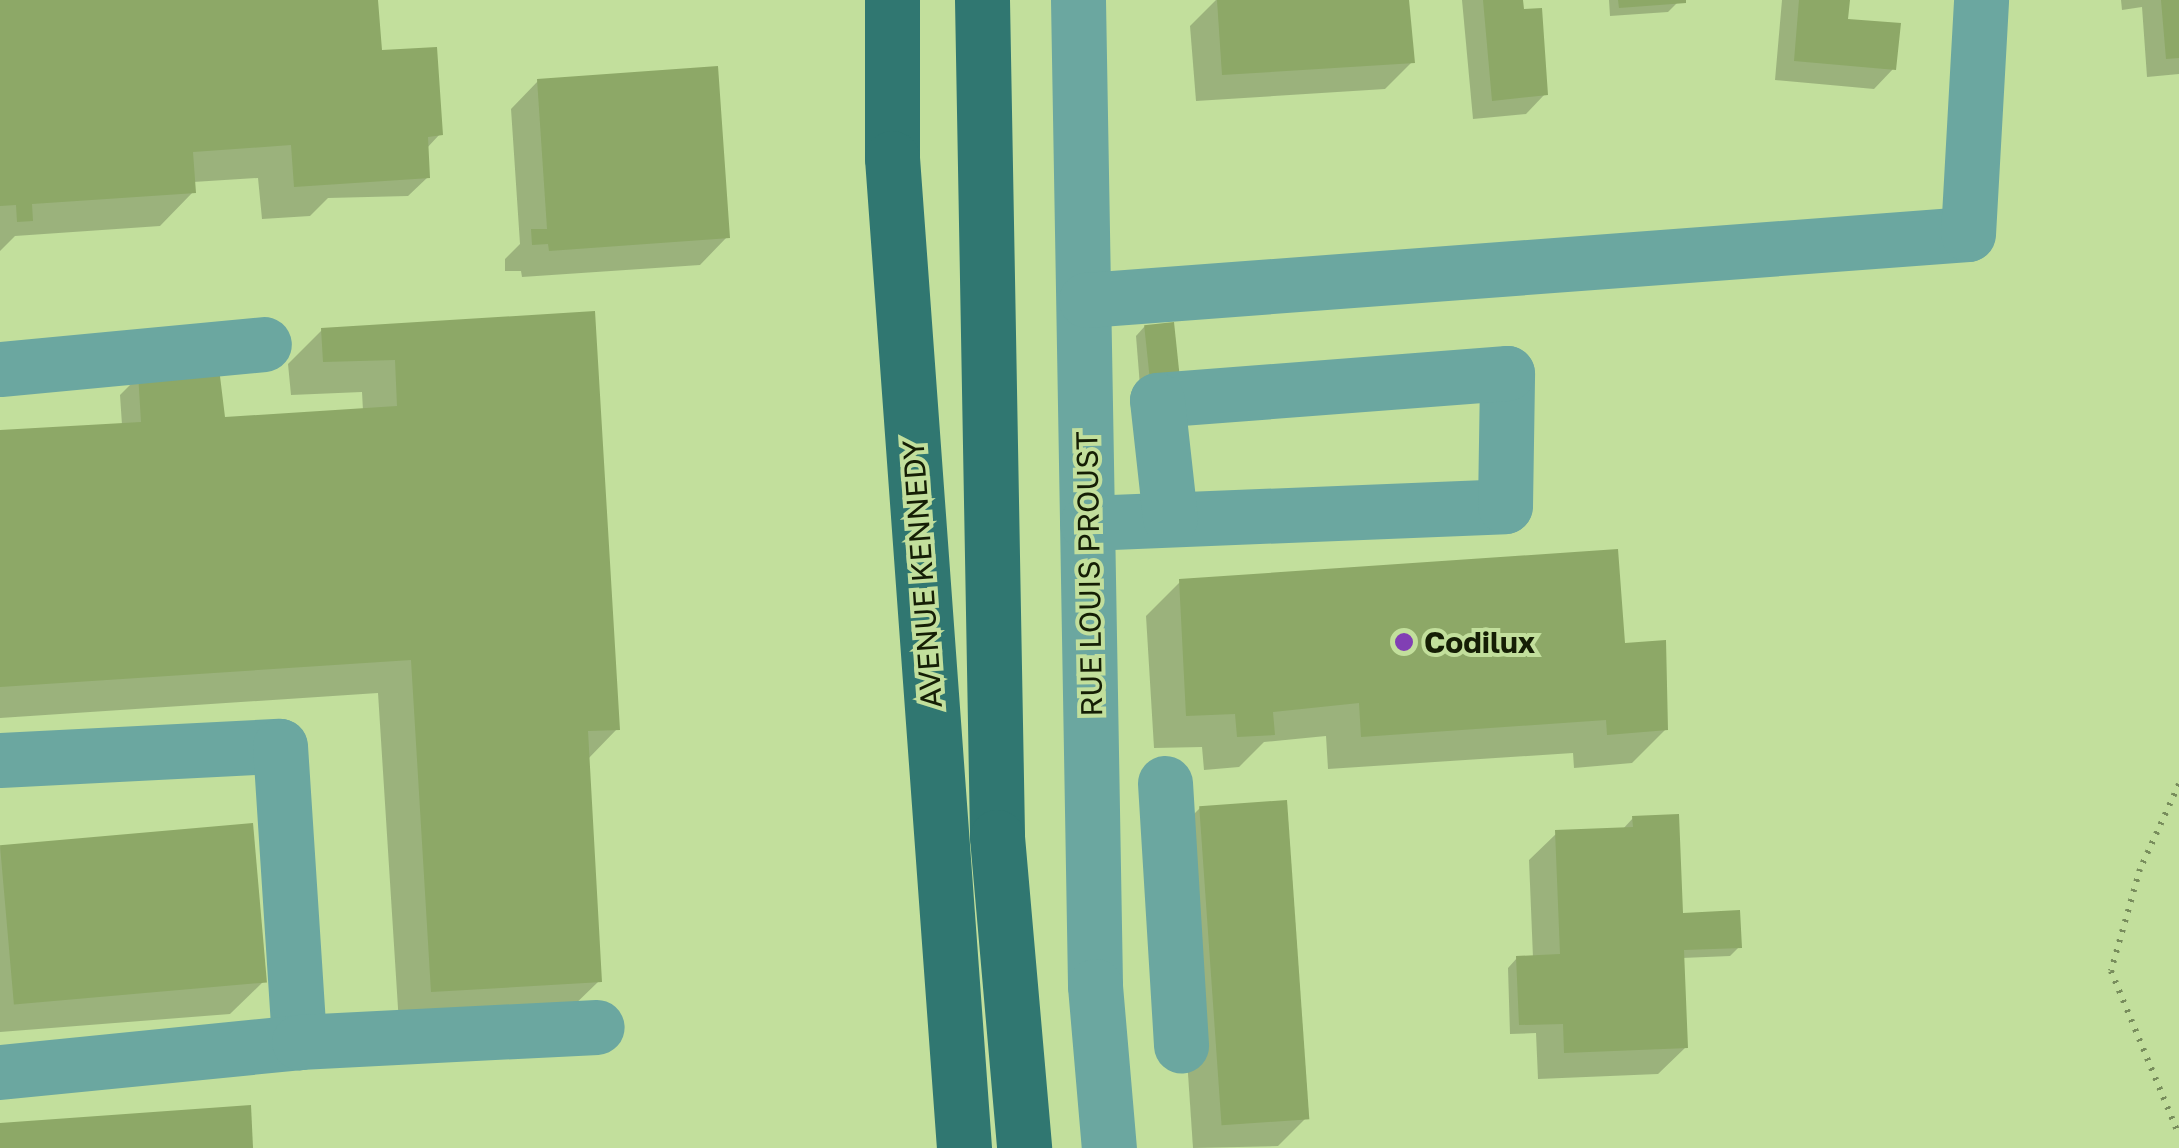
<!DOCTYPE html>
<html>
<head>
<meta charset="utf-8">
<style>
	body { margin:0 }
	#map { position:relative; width:2179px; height:1148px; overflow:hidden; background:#c2df9c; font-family:"Golos Text",sans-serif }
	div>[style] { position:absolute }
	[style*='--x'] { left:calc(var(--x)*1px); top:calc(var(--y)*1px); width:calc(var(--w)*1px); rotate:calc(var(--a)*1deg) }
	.shadow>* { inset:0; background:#0003 }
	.building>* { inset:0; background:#8da867; transform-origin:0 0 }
	.path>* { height:6px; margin-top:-3px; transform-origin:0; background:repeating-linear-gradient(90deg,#788d5c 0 2.5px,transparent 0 10.5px) }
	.minor>* { height:55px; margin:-27.5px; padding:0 27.5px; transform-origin:27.5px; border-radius:27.5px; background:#6ba7a0 }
	.major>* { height:55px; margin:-27.5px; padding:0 27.5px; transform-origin:27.5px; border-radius:27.5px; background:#307771 }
	.dots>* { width:28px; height:28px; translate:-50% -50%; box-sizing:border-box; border:5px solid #c2df9c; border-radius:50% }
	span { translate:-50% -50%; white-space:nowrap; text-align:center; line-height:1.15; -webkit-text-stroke:8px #c2df9c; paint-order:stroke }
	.street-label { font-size:30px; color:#151e05 }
	.poi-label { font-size:30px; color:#151e05; font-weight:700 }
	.left { translate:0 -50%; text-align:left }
</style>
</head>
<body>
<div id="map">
	<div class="shadow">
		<i style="clip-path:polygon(0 0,376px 0,379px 53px,440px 134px,426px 149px,428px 177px,408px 196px,328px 198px,310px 216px,262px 219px,258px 178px,193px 182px,193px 192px,160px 226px,15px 236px,0 251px)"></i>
		<i style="clip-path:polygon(1216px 0,1407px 0,1412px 62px,1385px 89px,1196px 101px,1190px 26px)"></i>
		<i style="clip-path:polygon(1462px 0,1521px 0,1545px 94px,1526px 114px,1473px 119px)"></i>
		<i style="clip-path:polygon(1609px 0,1678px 0,1678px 2px,1668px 12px,1610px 16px)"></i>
		<i style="clip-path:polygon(1782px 0,1847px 0,1845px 21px,1893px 69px,1874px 89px,1775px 80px)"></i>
		<i style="clip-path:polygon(2121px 0,2179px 0,2179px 74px,2147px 77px,2142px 7px,2122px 10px)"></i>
		<i style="clip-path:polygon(538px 81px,727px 237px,700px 265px,522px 277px,521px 271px,505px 271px,505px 259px,520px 244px,511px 109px)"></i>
		<i style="clip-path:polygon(592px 314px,617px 729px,587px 760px,599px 981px,565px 1014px,399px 1024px,378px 693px,0 718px,0 433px,122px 425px,120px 395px,140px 375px,223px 419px,363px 411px,362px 392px,291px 395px,288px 364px,322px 330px)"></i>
		<i style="clip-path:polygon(1145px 326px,1177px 375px,1140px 386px,1136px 336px)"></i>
		<i style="clip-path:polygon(1180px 582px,1666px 729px,1632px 763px,1574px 768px,1573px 753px,1328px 769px,1326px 736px,1264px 742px,1239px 767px,1204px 770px,1202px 747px,1154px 748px,1146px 616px)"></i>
		<i style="clip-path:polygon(1200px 808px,1306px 1118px,1278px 1146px,1193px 1148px,1172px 836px)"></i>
		<i style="clip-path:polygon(1633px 818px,1681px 915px,1739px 947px,1730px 956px,1682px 958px,1686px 1047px,1658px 1074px,1538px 1079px,1536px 1033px,1510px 1034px,1508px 968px,1517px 958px,1533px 958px,1529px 860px,1557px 833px,1622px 830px)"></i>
		<i style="clip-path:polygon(0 847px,264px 981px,230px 1014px,0 1032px)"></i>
	</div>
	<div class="building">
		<i style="clip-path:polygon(0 0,378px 0,382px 50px,437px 47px,443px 135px,428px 137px,430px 178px,294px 187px,291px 145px,193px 152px,196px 193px,32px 204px,33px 221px,17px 222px,16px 205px,0 206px)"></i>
		<i style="clip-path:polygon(1217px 0,1409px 0,1415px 63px,1222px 75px)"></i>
		<i style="clip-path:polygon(1483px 0,1523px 0,1524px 9px,1542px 8px,1548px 95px,1492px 101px)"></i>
		<i style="clip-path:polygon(1618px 0,1686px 0,1686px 3px,1619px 8px)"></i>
		<i style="clip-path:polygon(1799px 0,1850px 0,1848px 19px,1901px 23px,1896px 70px,1794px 61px)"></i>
		<i style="clip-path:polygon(2161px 0,2179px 0,2179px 58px,2166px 59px)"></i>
		<i style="clip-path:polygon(718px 66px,730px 238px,549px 251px,548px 244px,532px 245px,531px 229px,547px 229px,537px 79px)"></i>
		<i style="clip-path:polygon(595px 311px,620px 730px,588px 731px,602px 982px,431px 992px,411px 660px,0 687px,0 430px,141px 422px,138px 373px,219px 368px,225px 417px,397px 406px,395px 360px,323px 362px,321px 328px)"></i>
		<i style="left:1174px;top:322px;width:53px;height:30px;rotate:84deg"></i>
		<i style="clip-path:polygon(1618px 549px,1625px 643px,1666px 640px,1668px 730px,1607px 735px,1606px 720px,1361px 737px,1359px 703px,1273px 712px,1275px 735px,1237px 737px,1235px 714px,1186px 716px,1179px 579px)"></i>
		<i style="left:1287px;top:800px;width:320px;height:88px;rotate:86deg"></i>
		<i style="clip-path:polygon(1679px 814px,1683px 913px,1740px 910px,1742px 948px,1684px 950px,1688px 1048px,1564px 1053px,1563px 1024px,1519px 1025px,1516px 956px,1560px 954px,1555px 830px,1633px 827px,1632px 816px)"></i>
		<i style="left:253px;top:823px;width:160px;height:254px;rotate:85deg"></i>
		<i style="clip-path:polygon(251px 1105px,253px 1148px,0 1148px,0 1123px)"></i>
	</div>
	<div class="path">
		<i style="--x:2179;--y:784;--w:94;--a:114.6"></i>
		<i style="--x:2140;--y:869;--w:106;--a:105.9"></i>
		<i style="--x:2111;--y:971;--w:178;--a:67.5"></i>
	</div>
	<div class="minor">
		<i style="--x:1078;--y:0;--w:986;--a:89.01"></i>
		<i style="--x:1095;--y:986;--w:163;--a:85.1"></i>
		<i style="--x:1086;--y:300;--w:884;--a:-4.28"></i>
		<i style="--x:1968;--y:234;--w:234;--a:-86.8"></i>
		<i style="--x:0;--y:369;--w:265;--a:-5.4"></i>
		<i style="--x:1087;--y:523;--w:418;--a:-2.3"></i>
		<i style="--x:1505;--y:506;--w:133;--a:-89.1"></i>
		<i style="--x:1507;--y:373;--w:351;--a:175.6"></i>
		<i style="--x:1157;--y:400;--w:119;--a:83.7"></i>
		<i style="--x:0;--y:760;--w:280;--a:-2.9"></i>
		<i style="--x:280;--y:746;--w:297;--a:86.3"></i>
		<i style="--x:1165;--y:783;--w:263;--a:86.5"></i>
		<i style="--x:0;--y:1072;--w:301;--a:-5.7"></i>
		<i style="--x:299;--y:1042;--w:298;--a:-2.9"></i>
	</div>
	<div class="major">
		<i style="--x:892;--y:0;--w:158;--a:90"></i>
		<i style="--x:892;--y:158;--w:993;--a:85.84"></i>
		<i style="--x:982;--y:0;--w:837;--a:88.97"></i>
		<i style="--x:997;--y:837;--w:312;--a:85"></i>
	</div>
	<div class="dots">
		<i style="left:1404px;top:642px;background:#813fb4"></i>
	</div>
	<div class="street-label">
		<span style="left:922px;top:574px;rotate:-94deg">AVENUE KENNEDY</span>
		<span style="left:1089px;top:574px;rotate:-91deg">RUE LOUIS PROUST</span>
	</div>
	<div class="poi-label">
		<span class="left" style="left:1424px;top:642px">Codilux</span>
	</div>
</div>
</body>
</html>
